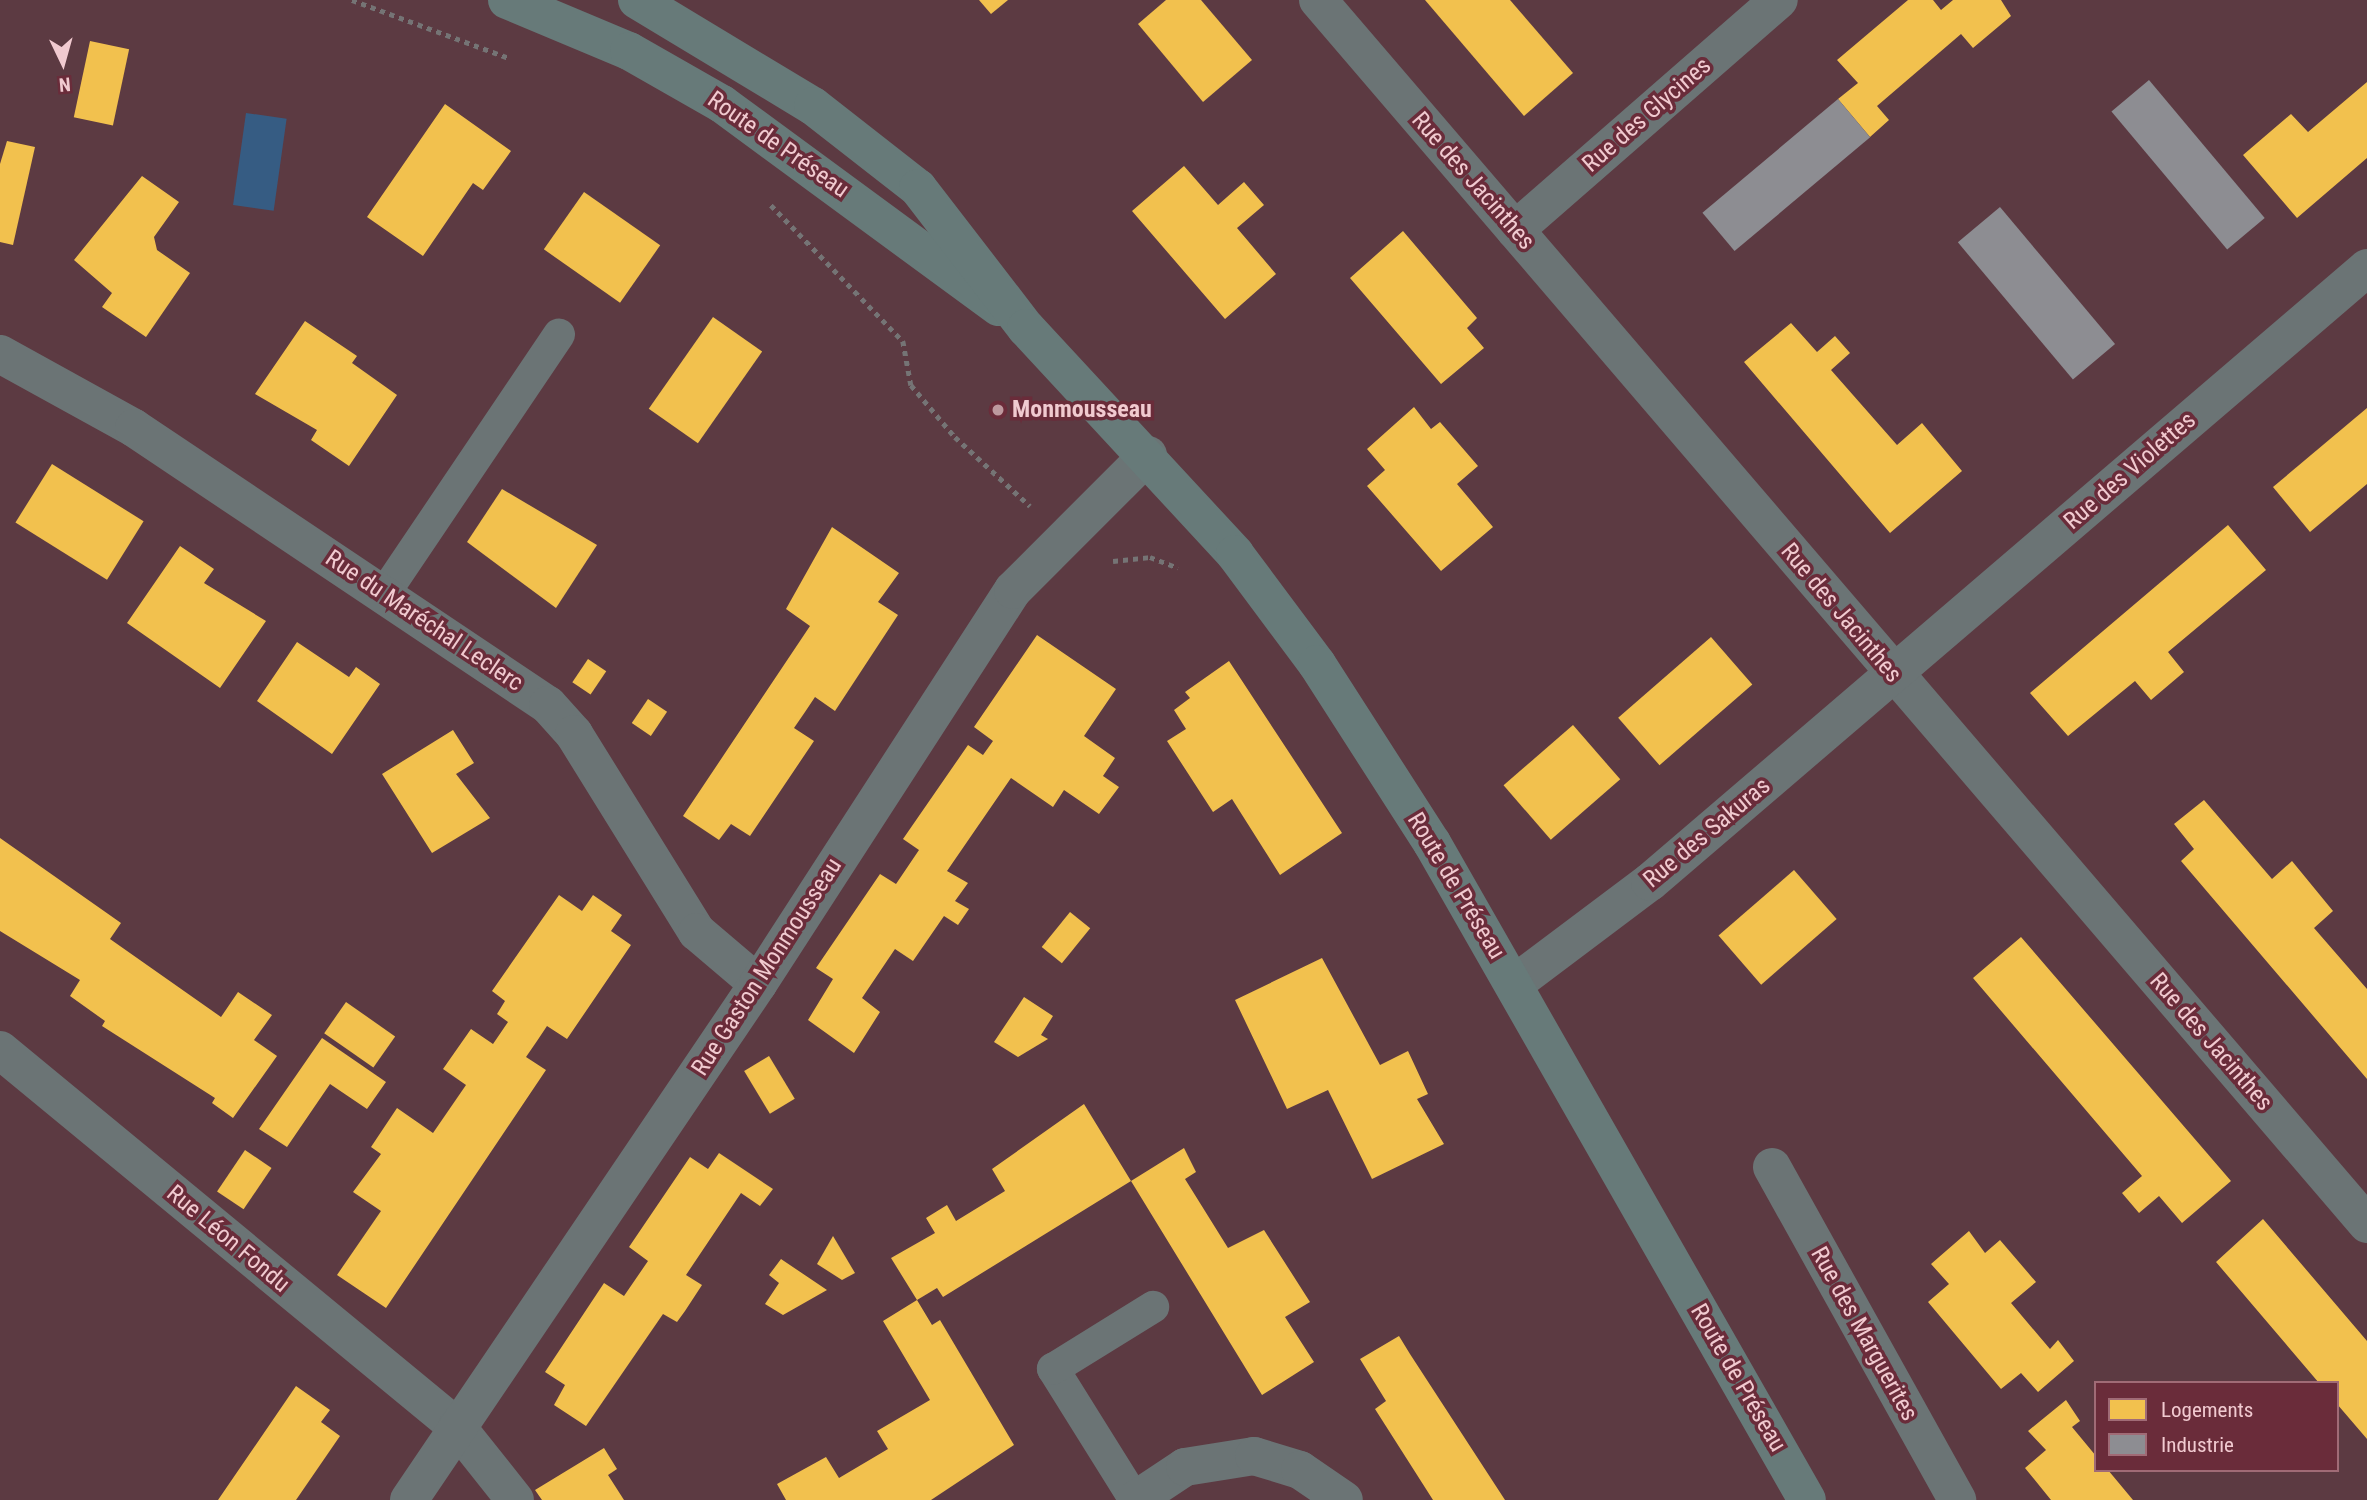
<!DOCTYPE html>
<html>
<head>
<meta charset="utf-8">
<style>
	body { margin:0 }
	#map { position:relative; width:2367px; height:1500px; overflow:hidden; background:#5c3a42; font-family:"Roboto Condensed",sans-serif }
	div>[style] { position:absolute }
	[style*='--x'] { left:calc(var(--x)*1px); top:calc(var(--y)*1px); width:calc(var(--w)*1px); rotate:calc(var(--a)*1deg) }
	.water>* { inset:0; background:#365c83; transform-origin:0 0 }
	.homes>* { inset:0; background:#f2c14e; transform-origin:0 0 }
	.industry>* { inset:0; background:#8d8d92; transform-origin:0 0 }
	.path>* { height:4.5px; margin-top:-2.25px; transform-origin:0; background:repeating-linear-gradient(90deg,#757475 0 5px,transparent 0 10px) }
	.service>* { height:32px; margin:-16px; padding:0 16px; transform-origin:16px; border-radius:16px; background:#6b7475 }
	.minor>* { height:38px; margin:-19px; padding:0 19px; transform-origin:19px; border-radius:19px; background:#6b7475 }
	.secondary>* { height:38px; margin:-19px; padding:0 19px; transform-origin:19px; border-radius:19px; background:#677a79 }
	.dots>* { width:19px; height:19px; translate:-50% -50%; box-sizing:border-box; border:4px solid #6a2c3a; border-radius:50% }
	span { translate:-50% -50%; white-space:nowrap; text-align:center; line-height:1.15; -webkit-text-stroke:7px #6a2c3a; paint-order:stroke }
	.street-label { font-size:24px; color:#f1cad0 }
	.poi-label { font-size:24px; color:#f1cad0; font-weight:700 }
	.left { translate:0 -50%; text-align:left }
	.legend { position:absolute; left:2094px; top:1381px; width:245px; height:91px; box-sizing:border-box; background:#6a2c3a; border:2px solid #a06b76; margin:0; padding:9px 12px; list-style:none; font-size:21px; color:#f1cad0 }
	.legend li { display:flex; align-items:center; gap:14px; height:35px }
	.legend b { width:35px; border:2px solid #a06b76 }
	.north { position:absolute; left:28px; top:28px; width:70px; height:70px; -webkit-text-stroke:5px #6a2c3a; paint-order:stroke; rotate:175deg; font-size:19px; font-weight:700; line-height:28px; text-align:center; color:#f1cad0 }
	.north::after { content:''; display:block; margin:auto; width:24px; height:32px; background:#f1cad0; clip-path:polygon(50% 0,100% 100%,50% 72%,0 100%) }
</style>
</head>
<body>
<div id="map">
	<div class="water">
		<i style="left:246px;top:113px;width:41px;height:93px;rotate:8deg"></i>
	</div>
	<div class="homes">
		<i style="clip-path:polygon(979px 0,1008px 0,991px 14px)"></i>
		<i style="clip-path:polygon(1166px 0,1201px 0,1252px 60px,1203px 102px,1138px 24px)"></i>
		<i style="clip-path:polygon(1425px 0,1510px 0,1573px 73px,1524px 116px)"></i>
		<i style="clip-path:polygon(1908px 0,1933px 0,1941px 10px,1953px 0,2001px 0,2011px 16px,1973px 48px,1961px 34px,1877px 106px,1889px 120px,1870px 137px,1838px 99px,1858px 83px,1837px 60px)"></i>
		<i style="left:90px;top:41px;width:40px;height:78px;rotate:12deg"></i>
		<i style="clip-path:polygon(2367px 82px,2367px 158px,2297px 218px,2243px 155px,2291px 114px,2308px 132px)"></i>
		<i style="clip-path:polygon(445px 104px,511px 151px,483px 190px,473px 183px,423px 256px,367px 217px)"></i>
		<i style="clip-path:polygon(7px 141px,35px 147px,13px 245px,0 242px,0 164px)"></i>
		<i style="clip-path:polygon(1184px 166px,1218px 205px,1244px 182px,1264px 205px,1237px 228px,1276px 274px,1225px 319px,1132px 211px)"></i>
		<i style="clip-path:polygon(142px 176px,179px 202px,154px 237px,157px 250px,190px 273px,146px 337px,102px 307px,112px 293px,74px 260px)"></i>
		<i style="left:584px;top:192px;width:93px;height:70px;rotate:35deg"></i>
		<i style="clip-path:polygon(1403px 231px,1477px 318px,1467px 328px,1484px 348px,1441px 384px,1350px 278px)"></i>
		<i style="left:713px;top:317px;width:60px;height:112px;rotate:35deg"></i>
		<i style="clip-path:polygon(305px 321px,357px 356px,352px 363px,397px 395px,349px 466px,311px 440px,317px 430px,255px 394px)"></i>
		<i style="clip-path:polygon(1791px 323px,1817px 352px,1835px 336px,1850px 353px,1831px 370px,1897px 445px,1922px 423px,1962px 471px,1890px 533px,1744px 362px)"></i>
		<i style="clip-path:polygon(1414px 407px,1431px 429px,1440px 422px,1478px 466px,1457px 484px,1493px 527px,1441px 571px,1367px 486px,1385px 470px,1367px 449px)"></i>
		<i style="clip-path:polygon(2367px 408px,2367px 484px,2310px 532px,2273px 487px)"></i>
		<i style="left:52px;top:464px;width:108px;height:69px;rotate:32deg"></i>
		<i style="clip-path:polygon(502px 489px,597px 545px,556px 608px,467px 542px)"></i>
		<i style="clip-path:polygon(2228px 525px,2266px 570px,2168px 652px,2184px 672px,2151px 700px,2135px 681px,2068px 736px,2030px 693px)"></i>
		<i style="clip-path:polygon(832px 527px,899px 573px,878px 602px,898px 615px,835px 711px,815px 697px,805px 712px,794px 728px,814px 741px,750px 836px,731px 824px,719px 840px,683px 816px,810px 626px,786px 609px)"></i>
		<i style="clip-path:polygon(180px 546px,214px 569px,204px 583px,266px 621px,220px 688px,127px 623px)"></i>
		<i style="clip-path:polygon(1037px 635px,1116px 689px,1084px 736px,1115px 758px,1103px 776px,1119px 787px,1099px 814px,1064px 790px,1053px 807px,1011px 778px,947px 871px,968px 883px,955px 901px,969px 909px,958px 925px,944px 916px,913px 961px,895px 949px,862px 998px,880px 1012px,854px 1053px,808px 1020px,833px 979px,816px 968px,880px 874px,896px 884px,919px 850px,903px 839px,968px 745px,983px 755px,993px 741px,974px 727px)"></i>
		<i style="left:1711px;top:637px;width:63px;height:123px;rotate:49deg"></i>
		<i style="clip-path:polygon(297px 642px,349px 677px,356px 667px,380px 684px,332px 754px,257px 701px)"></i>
		<i style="left:588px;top:659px;width:22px;height:28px;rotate:34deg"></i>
		<i style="clip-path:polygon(1229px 661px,1342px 833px,1280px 875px,1232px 799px,1213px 812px,1167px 741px,1186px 729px,1174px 710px,1190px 698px,1185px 692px)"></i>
		<i style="left:648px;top:699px;width:23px;height:29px;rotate:34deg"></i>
		<i style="left:1573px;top:725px;width:72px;height:92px;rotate:49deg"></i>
		<i style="clip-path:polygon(453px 730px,474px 763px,456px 774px,490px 818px,432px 853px,382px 774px)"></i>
		<i style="clip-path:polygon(2204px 800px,2272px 879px,2292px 861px,2333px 911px,2314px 928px,2367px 989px,2367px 1079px,2181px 861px,2194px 849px,2174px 824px)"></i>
		<i style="clip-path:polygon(0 838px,121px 923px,110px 939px,221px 1017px,238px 992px,272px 1015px,254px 1040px,277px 1056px,233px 1118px,212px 1103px,215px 1098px,102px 1026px,105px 1021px,70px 996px,80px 980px,0 931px)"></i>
		<i style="left:1794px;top:870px;width:65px;height:100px;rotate:49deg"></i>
		<i style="clip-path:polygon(559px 895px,582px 911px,593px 895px,622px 915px,611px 931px,631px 945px,567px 1039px,547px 1026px,537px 1041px,526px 1057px,546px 1070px,386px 1308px,337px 1275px,381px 1211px,353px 1192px,381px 1154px,371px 1147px,397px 1108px,433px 1133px,466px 1085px,443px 1069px,471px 1029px,493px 1044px,508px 1022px,497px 1014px,505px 1001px,492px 991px)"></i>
		<i style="left:1070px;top:912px;width:26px;height:45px;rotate:39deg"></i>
		<i style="clip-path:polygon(2021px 937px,2231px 1181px,2182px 1223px,2159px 1196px,2139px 1213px,2122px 1193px,2142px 1176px,1973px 978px)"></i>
		<i style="clip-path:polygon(1322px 958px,1380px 1065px,1408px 1051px,1428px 1094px,1417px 1099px,1444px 1144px,1372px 1179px,1328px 1090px,1287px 1109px,1235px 1000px)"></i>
		<i style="clip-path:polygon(1024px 997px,1053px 1016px,1041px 1035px,1048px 1039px,1018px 1057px,994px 1042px)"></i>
		<i style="left:346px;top:1002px;width:60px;height:38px;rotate:35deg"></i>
		<i style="clip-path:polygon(322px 1038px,386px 1082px,367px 1109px,330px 1084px,287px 1147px,259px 1129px)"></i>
		<i style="left:769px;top:1056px;width:50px;height:29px;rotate:59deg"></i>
		<i style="clip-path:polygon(1084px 1104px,1131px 1181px,1184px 1148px,1196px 1172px,1185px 1179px,1228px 1248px,1264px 1230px,1310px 1302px,1285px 1317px,1314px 1362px,1262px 1395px,1131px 1181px,943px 1297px,937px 1288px,917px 1300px,891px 1258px,935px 1233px,926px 1218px,947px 1205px,956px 1221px,1005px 1191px,992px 1169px)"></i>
		<i style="left:245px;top:1150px;width:32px;height:50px;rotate:34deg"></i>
		<i style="clip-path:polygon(719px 1153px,773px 1189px,760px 1206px,741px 1193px,686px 1275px,702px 1285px,685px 1311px,677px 1322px,663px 1314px,586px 1426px,554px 1405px,565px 1385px,545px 1372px,604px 1283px,624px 1296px,648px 1261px,629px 1247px,690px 1157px,708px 1169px)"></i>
		<i style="clip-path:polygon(2263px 1219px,2367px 1341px,2367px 1439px,2337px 1404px,2337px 1383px,2319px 1383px,2216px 1262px)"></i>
		<i style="clip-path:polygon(1969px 1231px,1985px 1253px,2000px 1240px,2036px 1282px,2011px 1303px,2050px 1349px,2058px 1340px,2074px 1361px,2038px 1392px,2021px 1373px,2001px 1389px,1928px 1302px,1949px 1284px,1931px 1264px)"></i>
		<i style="clip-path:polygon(833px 1236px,855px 1273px,842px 1280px,817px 1264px)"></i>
		<i style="clip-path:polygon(781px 1259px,827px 1290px,783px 1315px,765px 1304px,779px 1283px,769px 1275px)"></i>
		<i style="clip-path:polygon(917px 1300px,932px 1325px,940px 1320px,1014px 1445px,931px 1500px,786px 1500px,777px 1484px,826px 1457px,839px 1478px,888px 1449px,877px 1431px,930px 1400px,883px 1321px)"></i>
		<i style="clip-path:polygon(1399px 1336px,1410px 1354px,1505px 1500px,1433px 1500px,1375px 1409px,1386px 1401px,1360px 1359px)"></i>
		<i style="clip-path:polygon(296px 1386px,330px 1410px,321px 1422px,340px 1436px,296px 1500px,218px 1500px)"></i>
		<i style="clip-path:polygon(2066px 1400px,2080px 1421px,2072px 1427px,2096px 1456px,2096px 1470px,2108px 1470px,2133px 1500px,2051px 1500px,2025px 1468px,2046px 1450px,2028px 1431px)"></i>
		<i style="clip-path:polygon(604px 1448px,617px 1469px,608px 1475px,624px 1500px,542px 1500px,535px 1490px)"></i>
	</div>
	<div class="industry">
		<i style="left:2149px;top:80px;width:180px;height:49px;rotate:50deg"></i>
		<i style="left:1838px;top:99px;width:50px;height:177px;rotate:50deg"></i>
		<i style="left:2000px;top:207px;width:179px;height:55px;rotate:50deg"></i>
	</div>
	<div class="path">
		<i style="--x:352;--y:0;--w:167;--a:20.3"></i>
		<i style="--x:771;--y:205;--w:190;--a:45.9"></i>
		<i style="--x:903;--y:341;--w:45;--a:79.7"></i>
		<i style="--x:911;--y:385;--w:68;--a:49.8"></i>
		<i style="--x:955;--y:437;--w:102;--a:42.6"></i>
		<i style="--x:1113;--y:561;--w:37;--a:-6"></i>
		<i style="--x:1150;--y:557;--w:30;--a:21"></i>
	</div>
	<div class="service">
		<i style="--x:384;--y:594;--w:313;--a:-56"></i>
		<i style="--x:1135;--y:1500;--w:155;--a:-122"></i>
		<i style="--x:1053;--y:1369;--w:118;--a:-31.8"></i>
	</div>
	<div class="minor">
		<i style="--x:1318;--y:0;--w:1612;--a:49.4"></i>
		<i style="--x:1515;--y:230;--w:350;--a:-41.1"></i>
		<i style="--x:0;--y:354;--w:153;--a:28.9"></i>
		<i style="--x:134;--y:428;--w:498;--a:33.8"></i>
		<i style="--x:548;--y:705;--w:39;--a:48"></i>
		<i style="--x:574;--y:734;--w:233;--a:58.2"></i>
		<i style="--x:697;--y:932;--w:80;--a:40.4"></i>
		<i style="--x:1514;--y:984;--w:170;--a:-36.9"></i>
		<i style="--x:1650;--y:882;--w:944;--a:-40.57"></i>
		<i style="--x:0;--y:1050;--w:592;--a:39.52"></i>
		<i style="--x:457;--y:1427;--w:93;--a:51.5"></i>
		<i style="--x:1772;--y:1167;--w:381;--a:60.9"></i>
		<i style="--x:409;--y:1500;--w:623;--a:-55.93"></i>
		<i style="--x:758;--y:984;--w:469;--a:-57.1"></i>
		<i style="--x:1013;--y:590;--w:191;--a:-45"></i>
		<i style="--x:1135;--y:1500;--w:60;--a:-33.4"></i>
		<i style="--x:1185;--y:1467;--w:70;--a:-9.1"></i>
		<i style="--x:1254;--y:1456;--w:48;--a:16.9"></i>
		<i style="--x:1300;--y:1470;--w:53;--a:34.3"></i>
	</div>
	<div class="secondary">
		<i style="--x:507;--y:0;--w:132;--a:22.7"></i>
		<i style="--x:629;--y:51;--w:107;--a:29.7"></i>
		<i style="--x:722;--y:104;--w:343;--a:36.3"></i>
		<i style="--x:637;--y:0;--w:205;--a:31.1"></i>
		<i style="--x:813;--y:106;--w:133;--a:38"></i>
		<i style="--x:918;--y:188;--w:177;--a:52.4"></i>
		<i style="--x:1026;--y:328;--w:308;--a:47.2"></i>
		<i style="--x:1235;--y:554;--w:137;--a:53.3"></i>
		<i style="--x:1317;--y:664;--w:213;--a:57.3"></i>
		<i style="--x:1432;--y:843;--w:756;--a:60.28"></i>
	</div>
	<div class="dots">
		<i style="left:998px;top:410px;background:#bd989e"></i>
	</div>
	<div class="street-label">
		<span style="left:1647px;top:115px;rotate:-41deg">Rue des Glycines</span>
		<span style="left:778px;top:145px;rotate:35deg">Route de Préseau</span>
		<span style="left:1473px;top:181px;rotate:49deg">Rue des Jacinthes</span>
		<span style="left:2130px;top:471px;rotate:-41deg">Rue des Violettes</span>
		<span style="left:1841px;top:613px;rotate:50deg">Rue des Jacinthes</span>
		<span style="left:424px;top:621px;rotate:34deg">Rue du Maréchal Leclerc</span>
		<span style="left:1707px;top:833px;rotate:-40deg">Rue des Sakuras</span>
		<span style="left:1456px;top:886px;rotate:59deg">Route de Préseau</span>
		<span style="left:767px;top:967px;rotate:-57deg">Rue Gaston Monmousseau</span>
		<span style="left:2211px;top:1042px;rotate:49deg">Rue des Jacinthes</span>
		<span style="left:228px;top:1239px;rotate:40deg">Rue Léon Fondu</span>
		<span style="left:1864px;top:1334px;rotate:61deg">Rue des Marguerites</span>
		<span style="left:1738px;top:1378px;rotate:60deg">Route de Préseau</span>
	</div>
	<div class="poi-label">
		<span class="left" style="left:1012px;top:410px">Monmousseau</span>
	</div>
	<ul class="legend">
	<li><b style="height:19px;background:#f2c14e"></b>Logements</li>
	<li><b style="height:19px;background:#8d8d92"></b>Industrie</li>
	</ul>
	<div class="north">N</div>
</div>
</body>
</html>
